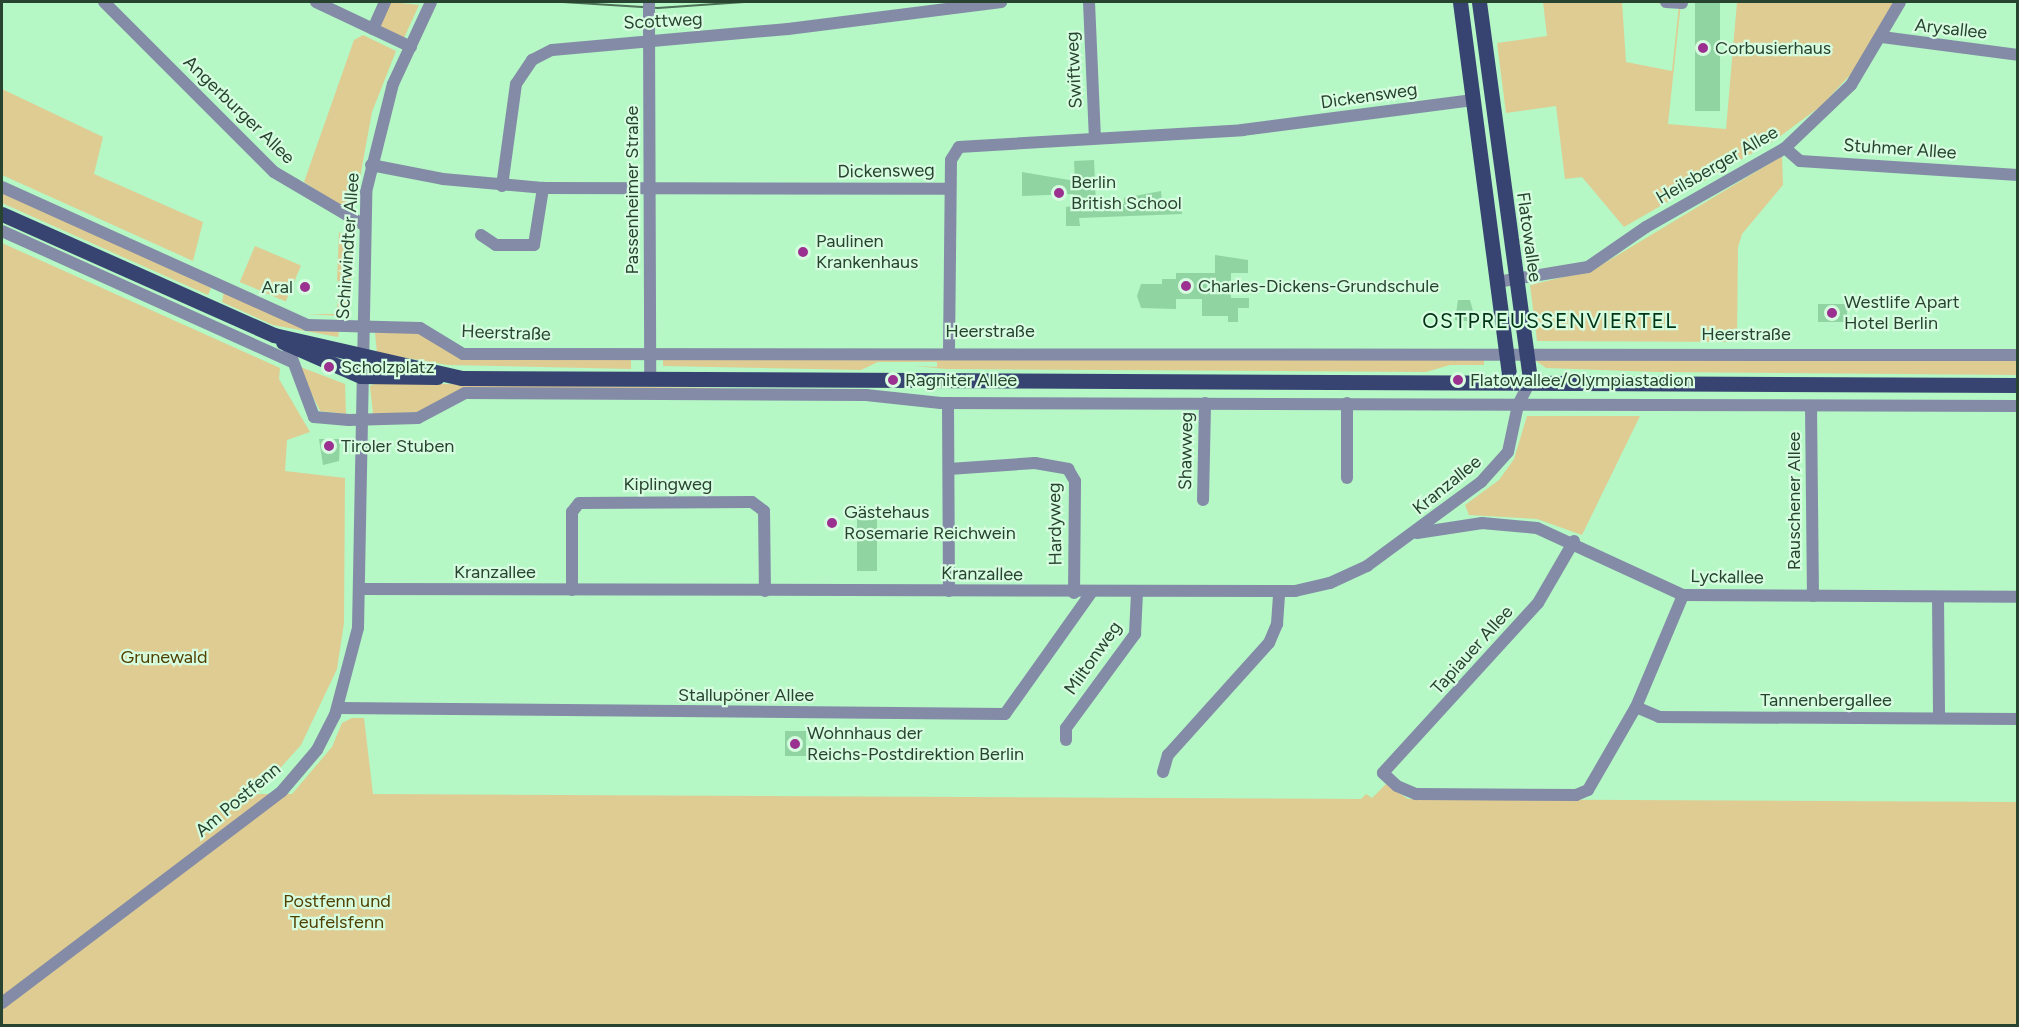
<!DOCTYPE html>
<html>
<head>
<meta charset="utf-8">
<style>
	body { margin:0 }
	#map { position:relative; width:2019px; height:1027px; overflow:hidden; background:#b5f7c5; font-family:Figtree,sans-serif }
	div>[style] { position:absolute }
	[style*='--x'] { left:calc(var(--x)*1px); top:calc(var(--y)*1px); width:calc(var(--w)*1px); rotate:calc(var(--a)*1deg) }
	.green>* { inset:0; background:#dfcc93; transform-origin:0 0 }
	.building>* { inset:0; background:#8fd4a1; transform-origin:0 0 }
	.minor>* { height:12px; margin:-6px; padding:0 6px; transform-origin:6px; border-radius:6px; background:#838ba7 }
	.major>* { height:15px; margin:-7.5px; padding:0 7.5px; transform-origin:7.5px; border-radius:7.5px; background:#374371 }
	.tram>* { height:1.5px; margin:-0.75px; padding:0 0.75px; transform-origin:0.75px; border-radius:0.75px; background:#4c7156 }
	.minor-bridge>* { height:12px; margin:-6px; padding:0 6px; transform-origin:6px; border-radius:6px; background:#838ba7 }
	.dots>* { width:16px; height:16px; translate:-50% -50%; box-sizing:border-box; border:3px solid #d6fddf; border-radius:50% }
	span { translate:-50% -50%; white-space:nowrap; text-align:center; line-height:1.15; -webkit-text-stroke:4.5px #d6fddf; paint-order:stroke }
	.street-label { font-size:18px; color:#28432f }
	.poi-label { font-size:18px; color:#28432f }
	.left { translate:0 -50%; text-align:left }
	.right { translate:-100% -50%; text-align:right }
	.park-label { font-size:18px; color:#513f00 }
	.quarter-label { font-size:21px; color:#003416; letter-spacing:1.5px }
	.frame { position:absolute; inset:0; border:3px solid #28432f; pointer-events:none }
</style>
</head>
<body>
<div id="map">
	<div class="green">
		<i style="clip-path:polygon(391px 2px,419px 5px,404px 38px,380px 26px)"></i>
		<i style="clip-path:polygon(1543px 2px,1622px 2px,1626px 62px,1672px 71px,1679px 5px,1644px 2px,1681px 2px,1668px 124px,1726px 129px,1737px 2px,1895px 2px,1851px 74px,1821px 106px,1775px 140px,1624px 227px,1582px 177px,1565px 179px,1556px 106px,1506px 113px,1497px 43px,1547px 36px)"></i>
		<i style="clip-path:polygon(363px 35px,396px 51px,372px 112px,355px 205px,348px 211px,304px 182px,354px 40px)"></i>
		<i style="clip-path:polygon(2px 89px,103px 137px,94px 174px,203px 222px,193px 261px,2px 175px)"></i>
		<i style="clip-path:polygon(1782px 156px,1783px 185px,1742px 234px,1738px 247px,1737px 342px,1537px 341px,1530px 285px,1593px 270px)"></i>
		<i style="clip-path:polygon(2px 191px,211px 288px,208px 295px,2px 203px)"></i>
		<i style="clip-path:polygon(339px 232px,352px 240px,351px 281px,337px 281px)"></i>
		<i style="clip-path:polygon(2px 243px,280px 368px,279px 379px,310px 432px,287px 440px,285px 471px,345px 478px,344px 623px,337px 669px,301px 745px,257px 794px,292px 794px,332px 747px,342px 723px,352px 718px,364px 718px,373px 794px,1361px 799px,1366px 794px,1372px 798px,1386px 784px,1408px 799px,2017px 802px,2017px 1025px,2px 1025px)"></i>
		<i style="left:255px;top:246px;width:50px;height:39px;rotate:23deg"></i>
		<i style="clip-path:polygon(340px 290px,351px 291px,348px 312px,341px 316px,307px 314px,336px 314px)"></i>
		<i style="clip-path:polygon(224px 292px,339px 331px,338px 337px,273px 325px,222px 302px)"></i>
		<i style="clip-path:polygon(375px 333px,421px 333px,457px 356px,631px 359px,631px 369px,448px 365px,377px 353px)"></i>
		<i style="clip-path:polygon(1484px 356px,1484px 365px,1450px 365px,1426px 372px,946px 369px,913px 366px,937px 367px,937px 362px,878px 362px,861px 370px,663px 366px,663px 358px)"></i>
		<i style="clip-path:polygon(2017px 358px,2018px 375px,1656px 372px,1546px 368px,1535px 360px)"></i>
		<i style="clip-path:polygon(298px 366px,345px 384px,346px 414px,320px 411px)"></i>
		<i style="clip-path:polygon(376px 383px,721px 388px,721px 391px,460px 390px,427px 412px,373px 414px,370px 386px)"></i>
		<i style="clip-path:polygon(1527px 416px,1640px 416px,1582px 535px,1537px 519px,1469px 515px,1465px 505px,1499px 480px,1514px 459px)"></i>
	</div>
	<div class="building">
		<i style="left:1695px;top:2px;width:25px;height:109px"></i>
		<i style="clip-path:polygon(1094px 160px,1096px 205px,1124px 204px,1124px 198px,1161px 191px,1162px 203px,1181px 202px,1182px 214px,1079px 218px,1080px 226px,1066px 226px,1066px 207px,1074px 206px,1073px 194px,1022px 196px,1022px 172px,1075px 181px,1074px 161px)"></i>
		<i style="clip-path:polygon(1215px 255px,1248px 260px,1248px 273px,1231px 273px,1231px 298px,1249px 298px,1249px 308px,1238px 308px,1238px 322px,1228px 322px,1228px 316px,1202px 316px,1202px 299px,1176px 299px,1176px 309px,1141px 308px,1137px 296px,1141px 284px,1162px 284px,1162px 279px,1176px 279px,1176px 273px,1215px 273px)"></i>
		<i style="clip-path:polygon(1458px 300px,1470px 300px,1476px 322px,1455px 320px)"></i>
		<i style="left:1818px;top:304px;width:29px;height:18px"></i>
		<i style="clip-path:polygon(319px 439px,340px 439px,339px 461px,323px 465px)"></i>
		<i style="left:877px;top:515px;width:56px;height:20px;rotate:90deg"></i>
		<i style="left:785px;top:731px;width:21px;height:25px"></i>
	</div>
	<div class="minor">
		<i style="--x:104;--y:2;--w:240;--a:45"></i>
		<i style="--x:274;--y:172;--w:104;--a:30.5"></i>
		<i style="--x:316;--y:2;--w:105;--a:25.3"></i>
		<i style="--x:1089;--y:2;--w:135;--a:87.5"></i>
		<i style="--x:1666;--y:2;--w:16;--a:4"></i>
		<i style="--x:649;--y:21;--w:358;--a:89.8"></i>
		<i style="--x:373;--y:29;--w:30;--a:-66"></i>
		<i style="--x:1882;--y:37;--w:137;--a:7.5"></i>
		<i style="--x:1785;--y:148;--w:20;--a:41"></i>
		<i style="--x:1800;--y:161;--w:218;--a:3.7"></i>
		<i style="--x:371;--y:165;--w:73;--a:11"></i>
		<i style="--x:443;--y:179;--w:100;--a:5.1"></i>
		<i style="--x:543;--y:188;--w:406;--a:0.1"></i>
		<i style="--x:502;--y:186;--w:103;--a:-82.2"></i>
		<i style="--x:516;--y:84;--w:29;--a:-56"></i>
		<i style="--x:532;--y:60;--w:22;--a:-27"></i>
		<i style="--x:552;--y:50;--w:237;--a:-5.1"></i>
		<i style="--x:788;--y:29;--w:215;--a:-7.2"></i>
		<i style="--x:2;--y:187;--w:335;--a:24.3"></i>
		<i style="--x:307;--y:325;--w:113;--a:1.5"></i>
		<i style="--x:420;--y:328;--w:50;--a:31.2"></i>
		<i style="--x:463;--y:354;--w:1555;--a:0.04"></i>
		<i style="--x:2;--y:231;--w:316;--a:24.3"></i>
		<i style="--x:481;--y:235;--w:18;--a:34"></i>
		<i style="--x:496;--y:245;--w:38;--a:0"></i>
		<i style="--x:534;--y:245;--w:58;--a:-81"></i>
		<i style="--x:1497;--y:282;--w:92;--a:-9.4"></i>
		<i style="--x:1588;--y:267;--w:70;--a:-34.6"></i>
		<i style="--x:1646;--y:227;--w:160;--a:-29.6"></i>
		<i style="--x:1785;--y:148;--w:91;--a:-43.7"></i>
		<i style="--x:1851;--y:85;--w:96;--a:-59.4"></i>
		<i style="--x:287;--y:345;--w:77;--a:69.4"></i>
		<i style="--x:314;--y:417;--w:35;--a:5"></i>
		<i style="--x:349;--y:420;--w:69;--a:-1.7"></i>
		<i style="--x:418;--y:418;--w:53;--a:-28"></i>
		<i style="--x:465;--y:393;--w:401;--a:0.3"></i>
		<i style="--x:866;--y:395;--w:75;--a:6.1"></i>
		<i style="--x:941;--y:403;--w:1077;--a:0.16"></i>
		<i style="--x:949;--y:351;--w:191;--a:-89.4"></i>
		<i style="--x:951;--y:160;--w:15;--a:-58"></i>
		<i style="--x:959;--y:147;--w:284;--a:-3.4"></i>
		<i style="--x:1242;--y:130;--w:233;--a:-7.4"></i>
		<i style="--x:948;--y:403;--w:188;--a:89.7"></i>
		<i style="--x:1347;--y:403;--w:75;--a:90"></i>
		<i style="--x:1811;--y:406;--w:190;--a:89.4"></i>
		<i style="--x:949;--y:469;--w:86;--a:-4"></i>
		<i style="--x:1035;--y:463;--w:34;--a:10"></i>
		<i style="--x:1068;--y:469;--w:14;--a:60"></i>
		<i style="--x:1075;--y:481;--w:112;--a:90.5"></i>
		<i style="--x:1203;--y:500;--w:97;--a:-88.8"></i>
		<i style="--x:1417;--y:533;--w:66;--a:-8.7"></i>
		<i style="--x:1482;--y:523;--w:55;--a:5.2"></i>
		<i style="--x:1537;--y:528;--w:161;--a:24.7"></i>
		<i style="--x:1683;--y:595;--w:335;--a:0.3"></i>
		<i style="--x:1574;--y:541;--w:72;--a:120.1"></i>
		<i style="--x:1538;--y:603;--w:230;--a:132.4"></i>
		<i style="--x:1383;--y:773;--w:19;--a:43"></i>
		<i style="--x:1397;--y:786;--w:21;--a:23"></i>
		<i style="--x:1416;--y:794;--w:160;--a:0.4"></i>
		<i style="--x:1576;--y:795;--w:13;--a:-23"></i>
		<i style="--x:1588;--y:790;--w:96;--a:-60"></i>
		<i style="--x:1636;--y:707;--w:121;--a:-67.2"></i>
		<i style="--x:359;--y:589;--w:936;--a:0.12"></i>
		<i style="--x:1295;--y:591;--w:36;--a:-13"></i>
		<i style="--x:1330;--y:583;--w:41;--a:-24.7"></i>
		<i style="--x:1367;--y:566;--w:142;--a:-36.4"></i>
		<i style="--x:1481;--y:482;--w:40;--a:-48"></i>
		<i style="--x:1508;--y:452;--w:48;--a:-78"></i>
		<i style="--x:1518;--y:405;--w:27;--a:-63"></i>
		<i style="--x:572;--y:590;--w:78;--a:-90"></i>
		<i style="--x:572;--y:512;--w:11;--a:-52"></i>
		<i style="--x:579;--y:503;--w:173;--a:-0.3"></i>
		<i style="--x:752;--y:502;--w:15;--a:37"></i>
		<i style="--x:764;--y:511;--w:80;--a:89.3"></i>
		<i style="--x:1938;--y:597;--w:121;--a:89.5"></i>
		<i style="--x:1636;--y:707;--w:25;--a:23"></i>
		<i style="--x:1659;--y:717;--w:359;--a:0.3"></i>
		<i style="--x:338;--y:708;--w:667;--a:0.52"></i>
		<i style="--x:1005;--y:714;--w:148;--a:-54.6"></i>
		<i style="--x:1066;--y:740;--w:12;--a:-90"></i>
		<i style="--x:1066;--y:728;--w:117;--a:-53.7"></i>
		<i style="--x:1135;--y:634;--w:41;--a:-87.2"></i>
		<i style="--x:1163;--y:772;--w:18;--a:-74"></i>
		<i style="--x:1168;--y:755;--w:151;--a:-48"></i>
		<i style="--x:1269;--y:643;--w:21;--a:-67"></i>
		<i style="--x:1277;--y:624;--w:32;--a:-86"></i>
		<i style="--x:2;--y:1003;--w:351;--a:-37.1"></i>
		<i style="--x:282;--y:791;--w:54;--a:-49.5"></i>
		<i style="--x:317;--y:750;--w:39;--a:-63"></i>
		<i style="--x:335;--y:715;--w:90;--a:-75.2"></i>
		<i style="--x:358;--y:628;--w:436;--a:-88.9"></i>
		<i style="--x:366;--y:192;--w:111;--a:-76"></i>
		<i style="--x:393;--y:84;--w:90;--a:-65.1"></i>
	</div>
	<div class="major">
		<i style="--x:1460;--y:2;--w:382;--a:82.5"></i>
		<i style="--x:1479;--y:2;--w:382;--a:82.3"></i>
		<i style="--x:2;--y:214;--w:298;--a:24"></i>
		<i style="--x:274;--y:335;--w:193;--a:12.9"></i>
		<i style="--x:462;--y:378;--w:1556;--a:0.26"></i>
		<i style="--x:283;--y:342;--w:85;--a:23.6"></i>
		<i style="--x:361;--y:376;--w:76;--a:0.8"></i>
	</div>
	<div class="tram">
		<i style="--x:563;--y:2;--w:95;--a:3.6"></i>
		<i style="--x:658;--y:8;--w:86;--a:-4"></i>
	</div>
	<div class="minor-bridge">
		<i style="--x:649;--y:21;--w:19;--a:-90"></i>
	</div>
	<div class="dots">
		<i style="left:1703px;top:48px;background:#9b3091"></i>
		<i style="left:1059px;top:193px;background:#9b3091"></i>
		<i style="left:803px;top:252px;background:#9b3091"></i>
		<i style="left:1186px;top:286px;background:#9b3091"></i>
		<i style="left:305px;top:287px;background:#9b3091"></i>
		<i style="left:1832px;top:313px;background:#9b3091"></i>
		<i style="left:329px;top:367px;background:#9b3091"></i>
		<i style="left:893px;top:380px;background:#9b3091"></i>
		<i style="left:1458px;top:380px;background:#9b3091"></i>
		<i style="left:329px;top:446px;background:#9b3091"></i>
		<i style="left:832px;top:523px;background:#9b3091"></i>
		<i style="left:795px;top:744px;background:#9b3091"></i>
	</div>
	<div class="street-label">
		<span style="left:663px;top:21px;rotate:-3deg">Scottweg</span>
		<span style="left:1951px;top:29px;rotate:6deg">Arysallee</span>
		<span style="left:1074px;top:70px;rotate:-93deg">Swiftweg</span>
		<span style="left:1369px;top:96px;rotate:-8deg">Dickensweg</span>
		<span style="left:239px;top:110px;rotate:44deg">Angerburger Allee</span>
		<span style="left:1900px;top:149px;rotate:4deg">Stuhmer Allee</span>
		<span style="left:1717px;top:165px;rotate:-30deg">Heilsberger Allee</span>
		<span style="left:886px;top:171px;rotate:-1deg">Dickensweg</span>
		<span style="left:632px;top:190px;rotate:-90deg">Passenheimer Straße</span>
		<span style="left:1529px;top:237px;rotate:82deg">Flatowallee</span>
		<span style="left:348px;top:246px;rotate:-86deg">Schirwindter Allee</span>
		<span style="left:990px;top:331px">Heerstraße</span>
		<span style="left:506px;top:333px;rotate:2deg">Heerstraße</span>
		<span style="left:1746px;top:334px">Heerstraße</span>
		<span style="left:1186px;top:451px;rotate:-89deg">Shawweg</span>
		<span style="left:668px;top:484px">Kiplingweg</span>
		<span style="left:1447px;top:485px;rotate:-39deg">Kranzallee</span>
		<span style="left:1794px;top:501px;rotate:-90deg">Rauschener Allee</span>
		<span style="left:1055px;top:524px;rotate:-91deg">Hardyweg</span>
		<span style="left:495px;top:572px">Kranzallee</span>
		<span style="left:982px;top:574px;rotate:1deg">Kranzallee</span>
		<span style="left:1727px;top:577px;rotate:1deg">Lyckallee</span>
		<span style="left:1472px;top:650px;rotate:-48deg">Tapiauer Allee</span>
		<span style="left:1093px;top:658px;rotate:-55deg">Miltonweg</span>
		<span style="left:746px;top:695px">Stallupöner Allee</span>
		<span style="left:1826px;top:700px">Tannenbergallee</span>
		<span style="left:238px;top:800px;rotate:-40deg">Am Postfenn</span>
	</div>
	<div class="poi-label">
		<span class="left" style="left:1715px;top:48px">Corbusierhaus</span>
		<span class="left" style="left:1071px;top:193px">Berlin<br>British School</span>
		<span class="left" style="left:816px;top:252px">Paulinen<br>Krankenhaus</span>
		<span class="left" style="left:1198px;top:286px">Charles-Dickens-Grundschule</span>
		<span class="right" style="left:293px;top:287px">Aral</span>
		<span class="left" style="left:1844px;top:313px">Westlife Apart<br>Hotel Berlin</span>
		<span class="left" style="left:341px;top:367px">Scholzplatz</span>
		<span class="left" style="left:905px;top:380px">Ragniter Allee</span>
		<span class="left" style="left:1470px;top:380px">Flatowallee/Olympiastadion</span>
		<span class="left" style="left:341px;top:446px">Tiroler Stuben</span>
		<span class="left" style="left:844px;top:523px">Gästehaus<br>Rosemarie Reichwein</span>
		<span class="left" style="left:807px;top:744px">Wohnhaus der<br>Reichs-Postdirektion Berlin</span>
	</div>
	<div class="park-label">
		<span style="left:164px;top:657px">Grunewald</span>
		<span style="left:337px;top:912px">Postfenn und<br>Teufelsfenn</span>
	</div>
	<div class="quarter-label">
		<span style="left:1550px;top:321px">OSTPREUSSENVIERTEL</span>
	</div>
	<div class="frame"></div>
</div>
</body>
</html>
